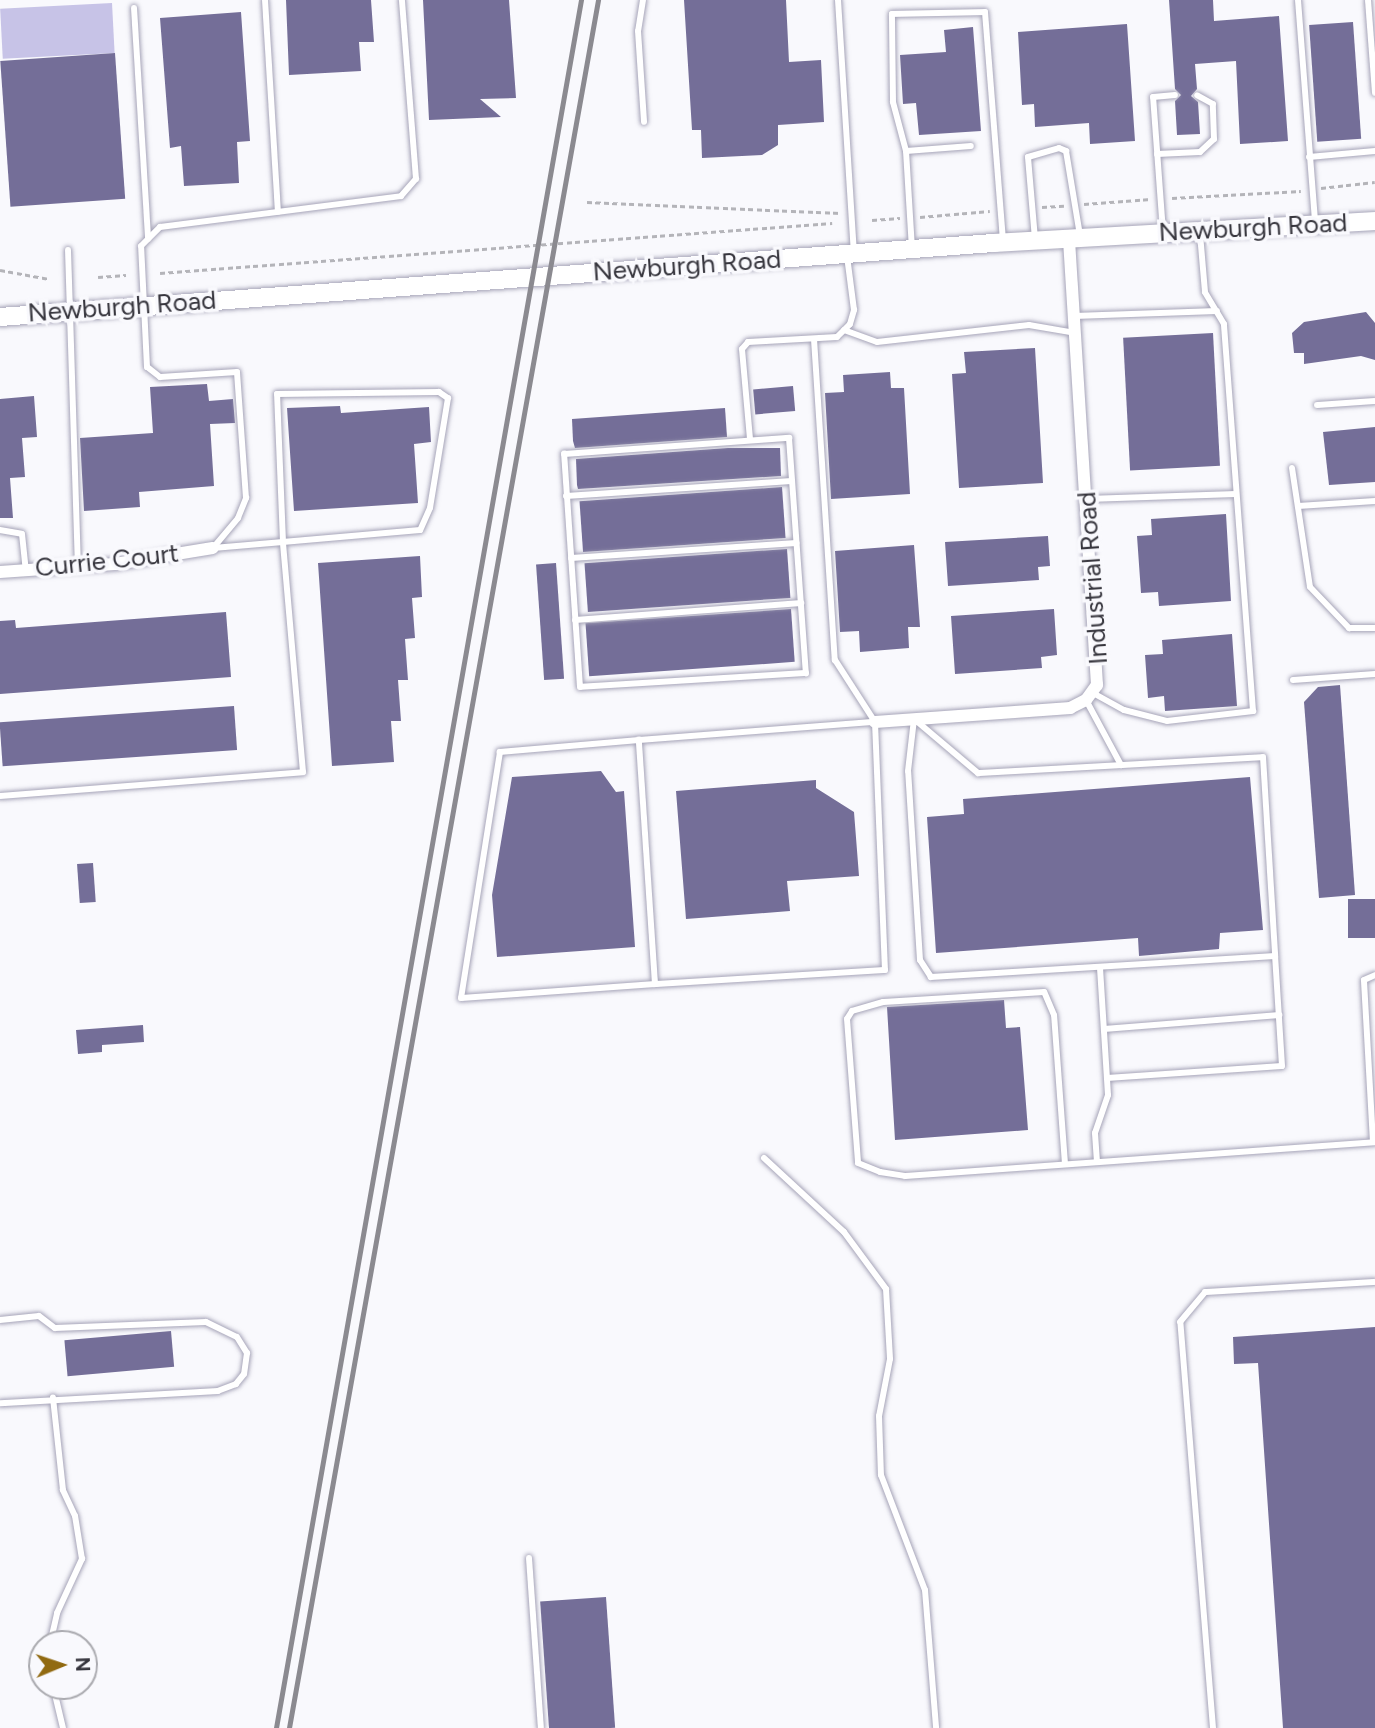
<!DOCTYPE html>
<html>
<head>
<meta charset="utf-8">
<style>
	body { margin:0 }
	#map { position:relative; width:1375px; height:1728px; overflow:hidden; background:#f9f9fd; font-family:Figtree,sans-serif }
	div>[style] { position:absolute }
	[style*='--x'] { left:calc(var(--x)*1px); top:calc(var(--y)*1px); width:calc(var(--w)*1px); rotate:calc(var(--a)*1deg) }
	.green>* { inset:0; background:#c7c3e7; transform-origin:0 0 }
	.building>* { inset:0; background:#746e98; transform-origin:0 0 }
	.path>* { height:2.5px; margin-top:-1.25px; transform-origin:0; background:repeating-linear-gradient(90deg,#b4b4b9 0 5px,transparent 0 8.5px) }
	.roads { filter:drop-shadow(0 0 2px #a6a4b8) drop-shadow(0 0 2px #a6a4b8) }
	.lane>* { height:6px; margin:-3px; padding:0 3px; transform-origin:3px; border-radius:3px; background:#fff }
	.street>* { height:12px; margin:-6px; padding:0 6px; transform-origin:6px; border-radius:6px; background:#fff }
	.secondary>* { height:18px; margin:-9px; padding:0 9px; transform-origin:9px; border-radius:9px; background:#fff }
	.rail>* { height:4.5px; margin:-2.25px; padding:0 2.25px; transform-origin:2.25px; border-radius:2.25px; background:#8b8a90 }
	span { translate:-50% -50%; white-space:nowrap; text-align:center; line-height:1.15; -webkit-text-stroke:7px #f9f9fd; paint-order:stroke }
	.street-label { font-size:26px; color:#36353d }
	.north { position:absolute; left:28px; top:1630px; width:70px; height:70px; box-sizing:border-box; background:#f9f9fd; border:2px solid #ababb0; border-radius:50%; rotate:88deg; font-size:19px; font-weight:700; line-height:28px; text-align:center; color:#36353d }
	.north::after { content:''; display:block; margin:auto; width:24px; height:32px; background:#916a11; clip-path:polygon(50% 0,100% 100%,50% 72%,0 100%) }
</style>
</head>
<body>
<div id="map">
	<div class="green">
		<i style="left:112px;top:3px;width:50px;height:112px;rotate:87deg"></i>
	</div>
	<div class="building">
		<i style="clip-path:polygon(286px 0,371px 0,374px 42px,359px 42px,361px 71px,289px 75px)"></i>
		<i style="clip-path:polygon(423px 0,509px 0,516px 98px,480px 99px,501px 117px,429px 120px)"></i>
		<i style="clip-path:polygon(684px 0,786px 0,789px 62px,821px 60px,824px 122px,778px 125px,778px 145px,762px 155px,702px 158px,701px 130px,692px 130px)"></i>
		<i style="clip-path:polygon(1169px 0,1213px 0,1214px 21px,1279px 16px,1288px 141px,1240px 144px,1236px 61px,1195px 64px,1197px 89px,1191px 96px,1198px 102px,1200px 134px,1177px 135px,1175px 101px,1181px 95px,1175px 89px)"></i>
		<i style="clip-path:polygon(241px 12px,250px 141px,237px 142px,239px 183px,184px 186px,181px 146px,170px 148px,160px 18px)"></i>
		<i style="left:1353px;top:22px;width:117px;height:44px;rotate:86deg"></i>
		<i style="clip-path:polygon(1127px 24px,1135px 141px,1090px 144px,1089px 123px,1035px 127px,1034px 104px,1022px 105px,1018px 32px)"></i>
		<i style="clip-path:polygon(973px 27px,981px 131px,919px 135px,916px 103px,903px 104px,900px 55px,946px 52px,944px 30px)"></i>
		<i style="left:115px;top:53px;width:146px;height:115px;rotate:86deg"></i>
		<i style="clip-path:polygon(1366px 312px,1375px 323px,1375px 360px,1361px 356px,1304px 364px,1304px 353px,1294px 353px,1292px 333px,1304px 322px)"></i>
		<i style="left:1213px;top:333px;width:133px;height:90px;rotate:87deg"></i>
		<i style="clip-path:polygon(1035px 348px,1043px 483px,959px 488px,952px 374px,966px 373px,964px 352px)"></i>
		<i style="clip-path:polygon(890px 372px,891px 388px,904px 388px,910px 494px,831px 499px,825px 393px,844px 392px,843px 375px)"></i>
		<i style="clip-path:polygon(207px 384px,209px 401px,233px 399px,235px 423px,210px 424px,214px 486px,139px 492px,140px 507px,84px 511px,80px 438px,153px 433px,150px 387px)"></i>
		<i style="left:793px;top:386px;width:25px;height:40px;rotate:85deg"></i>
		<i style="clip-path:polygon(34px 396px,37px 437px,22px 438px,25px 477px,10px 478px,13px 518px,0 518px,0 399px)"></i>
		<i style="clip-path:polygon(340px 406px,341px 413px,429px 407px,431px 442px,414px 444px,418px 503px,294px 511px,287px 408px)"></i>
		<i style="clip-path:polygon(725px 408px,727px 437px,575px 448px,573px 441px,572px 419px)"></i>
		<i style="clip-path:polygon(1375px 427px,1375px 482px,1329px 485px,1323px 432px)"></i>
		<i style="clip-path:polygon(728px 448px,780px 448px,781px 476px,578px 489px,577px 485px,576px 459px)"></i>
		<i style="left:782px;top:487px;width:51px;height:203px;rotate:86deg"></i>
		<i style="clip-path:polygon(1226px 514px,1231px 601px,1159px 606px,1158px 592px,1141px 593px,1137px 536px,1152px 535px,1151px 519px)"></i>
		<i style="clip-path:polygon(1048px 536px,1050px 566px,1038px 567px,1039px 580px,948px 586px,945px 542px)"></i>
		<i style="clip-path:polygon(914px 545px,920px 627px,908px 627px,909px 648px,860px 652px,859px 631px,840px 632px,835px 551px)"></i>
		<i style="left:787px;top:549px;width:49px;height:203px;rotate:86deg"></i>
		<i style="clip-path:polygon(420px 556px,422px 597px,412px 598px,415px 638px,405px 639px,408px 680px,398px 680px,401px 721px,391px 721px,394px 762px,332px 766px,318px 563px)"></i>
		<i style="left:556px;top:563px;width:116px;height:20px;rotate:86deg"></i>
		<i style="left:791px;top:609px;width:53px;height:206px;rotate:86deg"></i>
		<i style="clip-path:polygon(1054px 609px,1057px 655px,1041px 657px,1042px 668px,955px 674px,951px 616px)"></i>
		<i style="clip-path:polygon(226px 612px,231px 677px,0 694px,0 621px,15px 620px,16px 628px)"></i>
		<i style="clip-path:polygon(1232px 634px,1237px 706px,1165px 711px,1164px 696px,1148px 698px,1145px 655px,1163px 654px,1162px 640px)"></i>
		<i style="clip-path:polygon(1340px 685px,1355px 895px,1319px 898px,1304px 702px,1318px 687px)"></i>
		<i style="left:234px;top:706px;width:44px;height:235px;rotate:86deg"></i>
		<i style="clip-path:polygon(601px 771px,616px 792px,624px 791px,635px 947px,497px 957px,492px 895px,512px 777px)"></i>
		<i style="clip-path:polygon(1250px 777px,1263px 930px,1220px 933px,1219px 949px,1139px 956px,1138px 938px,936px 953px,927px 817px,964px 814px,963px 799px)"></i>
		<i style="clip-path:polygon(816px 780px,816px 788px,854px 812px,859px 876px,787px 881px,790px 911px,686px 919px,676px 791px)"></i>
		<i style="left:93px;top:863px;width:39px;height:16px;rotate:86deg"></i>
		<i style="left:1375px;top:899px;width:39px;height:27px;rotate:90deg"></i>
		<i style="clip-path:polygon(1004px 1000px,1006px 1028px,1020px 1027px,1028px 1130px,895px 1140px,887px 1007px)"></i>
		<i style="clip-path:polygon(143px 1025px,144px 1042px,102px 1045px,102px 1052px,78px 1054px,76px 1030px)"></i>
		<i style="clip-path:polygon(1375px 1327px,1375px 1728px,1283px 1728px,1258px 1363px,1234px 1364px,1233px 1337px)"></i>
		<i style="left:171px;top:1331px;width:36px;height:107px;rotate:85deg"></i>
		<i style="left:606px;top:1597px;width:131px;height:66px;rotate:86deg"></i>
	</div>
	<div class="path">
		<i style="--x:1321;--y:188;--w:54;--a:-6.3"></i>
		<i style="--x:1172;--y:198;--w:129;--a:-3.1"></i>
		<i style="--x:587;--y:202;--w:254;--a:2.5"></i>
		<i style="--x:1084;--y:204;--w:67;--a:-4.3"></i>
		<i style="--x:1042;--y:207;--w:22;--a:-3"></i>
		<i style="--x:920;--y:217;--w:70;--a:-4.9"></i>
		<i style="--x:872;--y:220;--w:28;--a:-4"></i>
		<i style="--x:0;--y:270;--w:50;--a:10.4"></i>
		<i style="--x:160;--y:273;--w:674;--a:-4.26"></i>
		<i style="--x:98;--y:277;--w:28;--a:-4"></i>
	</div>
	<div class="roads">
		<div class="lane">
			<i style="--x:265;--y:0;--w:212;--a:86.5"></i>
			<i style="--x:643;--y:0;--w:31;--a:99"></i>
			<i style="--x:638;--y:31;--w:91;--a:86.2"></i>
			<i style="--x:838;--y:0;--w:253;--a:86.4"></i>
			<i style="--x:1298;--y:0;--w:222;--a:85.6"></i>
			<i style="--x:1368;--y:0;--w:93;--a:85.7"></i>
			<i style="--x:134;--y:8;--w:231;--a:86.5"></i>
			<i style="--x:906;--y:151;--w:65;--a:-4.4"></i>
			<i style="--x:1157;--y:154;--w:43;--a:-2.7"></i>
			<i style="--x:1200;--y:152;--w:19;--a:-43"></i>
			<i style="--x:1214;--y:139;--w:35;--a:-92"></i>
			<i style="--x:1213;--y:104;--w:18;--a:-151"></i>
			<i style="--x:1309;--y:157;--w:66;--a:-5.2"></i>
			<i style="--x:1163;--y:232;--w:135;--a:-94.2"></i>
			<i style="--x:1153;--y:97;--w:22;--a:-5"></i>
			<i style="--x:1035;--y:239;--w:82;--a:-94.9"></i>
			<i style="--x:1028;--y:157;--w:32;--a:-16"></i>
			<i style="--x:1059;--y:148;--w:8;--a:23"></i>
			<i style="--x:1066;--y:151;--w:86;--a:80.6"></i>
			<i style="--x:912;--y:249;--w:98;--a:-93.5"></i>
			<i style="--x:906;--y:151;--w:51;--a:-104.9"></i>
			<i style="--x:893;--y:102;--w:88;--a:-90.7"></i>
			<i style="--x:892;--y:14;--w:93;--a:-1.2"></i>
			<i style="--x:985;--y:12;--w:230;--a:85.5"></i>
			<i style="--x:68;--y:250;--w:316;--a:88.2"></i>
			<i style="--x:1074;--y:316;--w:143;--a:-2"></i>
			<i style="--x:844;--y:330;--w:35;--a:20"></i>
			<i style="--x:877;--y:342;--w:153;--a:-6.4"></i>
			<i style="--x:1029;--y:325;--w:48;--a:9.7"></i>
			<i style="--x:814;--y:339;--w:322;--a:86.3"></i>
			<i style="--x:835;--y:660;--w:74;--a:57.2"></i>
			<i style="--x:875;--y:722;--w:248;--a:87.7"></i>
			<i style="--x:885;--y:970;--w:230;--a:176.5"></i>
			<i style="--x:655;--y:984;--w:245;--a:-93.8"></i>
			<i style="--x:639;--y:740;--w:237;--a:-4.4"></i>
			<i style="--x:1317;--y:405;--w:58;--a:-3.9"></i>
			<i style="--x:789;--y:438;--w:236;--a:85.9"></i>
			<i style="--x:806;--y:673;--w:226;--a:176.5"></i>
			<i style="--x:580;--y:687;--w:234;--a:-93.9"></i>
			<i style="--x:564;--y:454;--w:226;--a:-4.1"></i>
			<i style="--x:750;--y:439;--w:90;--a:-95.1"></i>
			<i style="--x:742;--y:349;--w:9;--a:-49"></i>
			<i style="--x:748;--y:342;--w:89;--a:-3.2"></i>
			<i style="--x:837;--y:337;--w:18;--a:-45"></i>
			<i style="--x:850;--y:324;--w:15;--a:-74"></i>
			<i style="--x:854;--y:310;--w:54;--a:-97.4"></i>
			<i style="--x:1292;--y:468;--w:120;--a:81.4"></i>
			<i style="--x:1310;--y:587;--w:57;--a:46.4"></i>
			<i style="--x:1349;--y:628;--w:26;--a:0"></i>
			<i style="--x:566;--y:496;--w:226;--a:-3.8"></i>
			<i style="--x:1087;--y:499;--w:149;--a:-1.9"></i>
			<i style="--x:1298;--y:506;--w:77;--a:-3.7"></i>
			<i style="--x:0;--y:530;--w:22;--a:10"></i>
			<i style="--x:22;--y:534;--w:36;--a:84"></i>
			<i style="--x:213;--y:548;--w:39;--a:-50"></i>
			<i style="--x:238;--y:518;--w:22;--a:-68"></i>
			<i style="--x:246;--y:498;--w:126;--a:-94.1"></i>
			<i style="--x:237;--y:372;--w:77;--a:176.3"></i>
			<i style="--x:160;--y:377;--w:16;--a:-142"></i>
			<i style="--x:147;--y:367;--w:121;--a:-92.8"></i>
			<i style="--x:141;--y:246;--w:27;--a:-45"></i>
			<i style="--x:160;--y:227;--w:243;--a:-7.3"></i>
			<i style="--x:401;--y:196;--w:23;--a:-49"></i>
			<i style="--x:416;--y:179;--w:180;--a:-94.5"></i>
			<i style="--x:571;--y:558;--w:226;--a:-3.8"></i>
			<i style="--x:575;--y:620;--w:227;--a:-4.3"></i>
			<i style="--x:1293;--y:680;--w:82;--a:-4.2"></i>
			<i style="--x:1093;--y:693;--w:35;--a:29"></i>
			<i style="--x:1124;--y:710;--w:44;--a:14.3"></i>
			<i style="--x:1167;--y:721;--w:87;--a:-6.6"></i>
			<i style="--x:1253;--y:711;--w:388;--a:-94.3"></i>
			<i style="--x:1224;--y:324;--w:37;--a:-121"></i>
			<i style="--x:1205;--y:292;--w:58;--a:-94.9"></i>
			<i style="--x:1086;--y:700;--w:74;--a:61.7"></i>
			<i style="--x:914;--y:719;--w:84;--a:40.2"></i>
			<i style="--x:978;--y:773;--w:285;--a:-3.2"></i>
			<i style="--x:1263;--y:757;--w:199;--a:86.5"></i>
			<i style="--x:1275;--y:956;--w:345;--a:176.5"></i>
			<i style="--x:931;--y:977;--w:20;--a:-123"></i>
			<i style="--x:920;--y:960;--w:189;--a:-93.6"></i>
			<i style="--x:908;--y:771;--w:52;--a:-83.4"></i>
			<i style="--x:639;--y:740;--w:140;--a:175.1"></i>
			<i style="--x:500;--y:752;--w:249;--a:99"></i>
			<i style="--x:461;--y:998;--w:195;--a:-4.1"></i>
			<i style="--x:0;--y:796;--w:304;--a:-4.5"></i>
			<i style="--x:303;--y:772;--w:231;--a:-95"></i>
			<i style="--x:283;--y:542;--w:148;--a:-92.3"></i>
			<i style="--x:277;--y:394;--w:162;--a:-0.7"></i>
			<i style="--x:439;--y:392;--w:11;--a:34"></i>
			<i style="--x:448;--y:398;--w:111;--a:99.3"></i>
			<i style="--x:430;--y:508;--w:24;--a:114"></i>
			<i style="--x:420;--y:530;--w:138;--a:175"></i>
			<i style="--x:283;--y:542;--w:70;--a:175.1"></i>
			<i style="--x:1104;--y:1029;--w:176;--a:-4.6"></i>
			<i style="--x:1107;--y:1078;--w:175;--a:-3.9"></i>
			<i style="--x:1282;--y:1066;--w:110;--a:-93.6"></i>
			<i style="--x:1373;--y:1142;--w:162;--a:-93.2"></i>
			<i style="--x:1364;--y:980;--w:12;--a:-24"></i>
			<i style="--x:764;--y:1158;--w:109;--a:42.8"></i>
			<i style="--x:844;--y:1232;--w:71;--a:53.6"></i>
			<i style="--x:886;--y:1289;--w:70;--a:86.7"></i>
			<i style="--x:890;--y:1359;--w:58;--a:100.9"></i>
			<i style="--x:879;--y:1416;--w:59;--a:88.1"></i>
			<i style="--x:881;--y:1475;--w:123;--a:69.1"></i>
			<i style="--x:925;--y:1590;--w:138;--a:85.4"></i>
			<i style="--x:1097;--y:1162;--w:29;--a:-94"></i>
			<i style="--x:1095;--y:1133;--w:40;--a:-71.1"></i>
			<i style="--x:1108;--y:1095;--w:128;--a:-93.6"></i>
			<i style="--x:1065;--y:1164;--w:149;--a:-94.2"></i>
			<i style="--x:1054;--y:1015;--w:25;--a:-113"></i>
			<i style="--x:1044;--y:992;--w:161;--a:176.4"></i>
			<i style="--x:883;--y:1002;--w:32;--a:164"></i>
			<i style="--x:852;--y:1011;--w:9;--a:122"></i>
			<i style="--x:847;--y:1019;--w:144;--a:85.6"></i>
			<i style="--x:858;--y:1163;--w:24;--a:22"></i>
			<i style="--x:880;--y:1172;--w:25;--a:9"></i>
			<i style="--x:905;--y:1176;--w:471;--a:-4.1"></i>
			<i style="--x:0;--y:1320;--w:39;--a:-6"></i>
			<i style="--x:39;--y:1316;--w:20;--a:37"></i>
			<i style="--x:55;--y:1328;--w:151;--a:-2.3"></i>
			<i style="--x:206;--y:1322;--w:34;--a:26"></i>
			<i style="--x:237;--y:1337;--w:19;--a:58"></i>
			<i style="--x:247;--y:1353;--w:21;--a:98"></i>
			<i style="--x:244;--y:1374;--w:13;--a:129"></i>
			<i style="--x:236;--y:1384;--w:19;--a:159"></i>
			<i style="--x:218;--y:1391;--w:218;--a:176.8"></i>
			<i style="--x:529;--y:1558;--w:170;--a:86"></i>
			<i style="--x:50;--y:1644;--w:32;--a:-77"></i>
			<i style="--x:57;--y:1613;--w:60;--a:-65.2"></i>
			<i style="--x:82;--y:1559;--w:44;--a:-99.2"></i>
			<i style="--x:75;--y:1516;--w:29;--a:-115"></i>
			<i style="--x:63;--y:1490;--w:93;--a:-96.2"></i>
			<i style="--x:53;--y:1686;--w:43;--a:76.6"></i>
			<i style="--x:1213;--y:1728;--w:407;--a:-94.6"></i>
			<i style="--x:1180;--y:1322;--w:39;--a:-50"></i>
			<i style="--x:1205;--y:1292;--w:170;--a:-3.4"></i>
		</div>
		<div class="street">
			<i style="--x:0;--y:572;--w:115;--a:-4"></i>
			<i style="--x:115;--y:564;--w:99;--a:-9.3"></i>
			<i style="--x:875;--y:722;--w:196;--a:-4.1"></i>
			<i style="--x:1070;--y:708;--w:18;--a:-27"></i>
			<i style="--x:1086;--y:700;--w:19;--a:-54"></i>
			<i style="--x:1097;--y:685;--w:447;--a:-93.6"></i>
		</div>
		<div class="secondary">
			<i style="--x:0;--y:317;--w:997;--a:-4.26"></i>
			<i style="--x:994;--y:243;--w:382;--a:-3.3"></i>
		</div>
	</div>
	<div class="rail">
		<i style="--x:276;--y:1728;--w:1755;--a:-79.99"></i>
		<i style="--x:289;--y:1728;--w:1755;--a:-79.86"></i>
	</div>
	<div class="street-label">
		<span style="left:1253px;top:228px;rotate:-3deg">Newburgh Road</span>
		<span style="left:687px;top:266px;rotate:-4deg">Newburgh Road</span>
		<span style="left:122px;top:307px;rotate:-4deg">Newburgh Road</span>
		<span style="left:107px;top:561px;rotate:-6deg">Currie Court</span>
		<span style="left:1093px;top:578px;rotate:-94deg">Industrial Road</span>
	</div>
	<div class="north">N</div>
</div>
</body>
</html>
